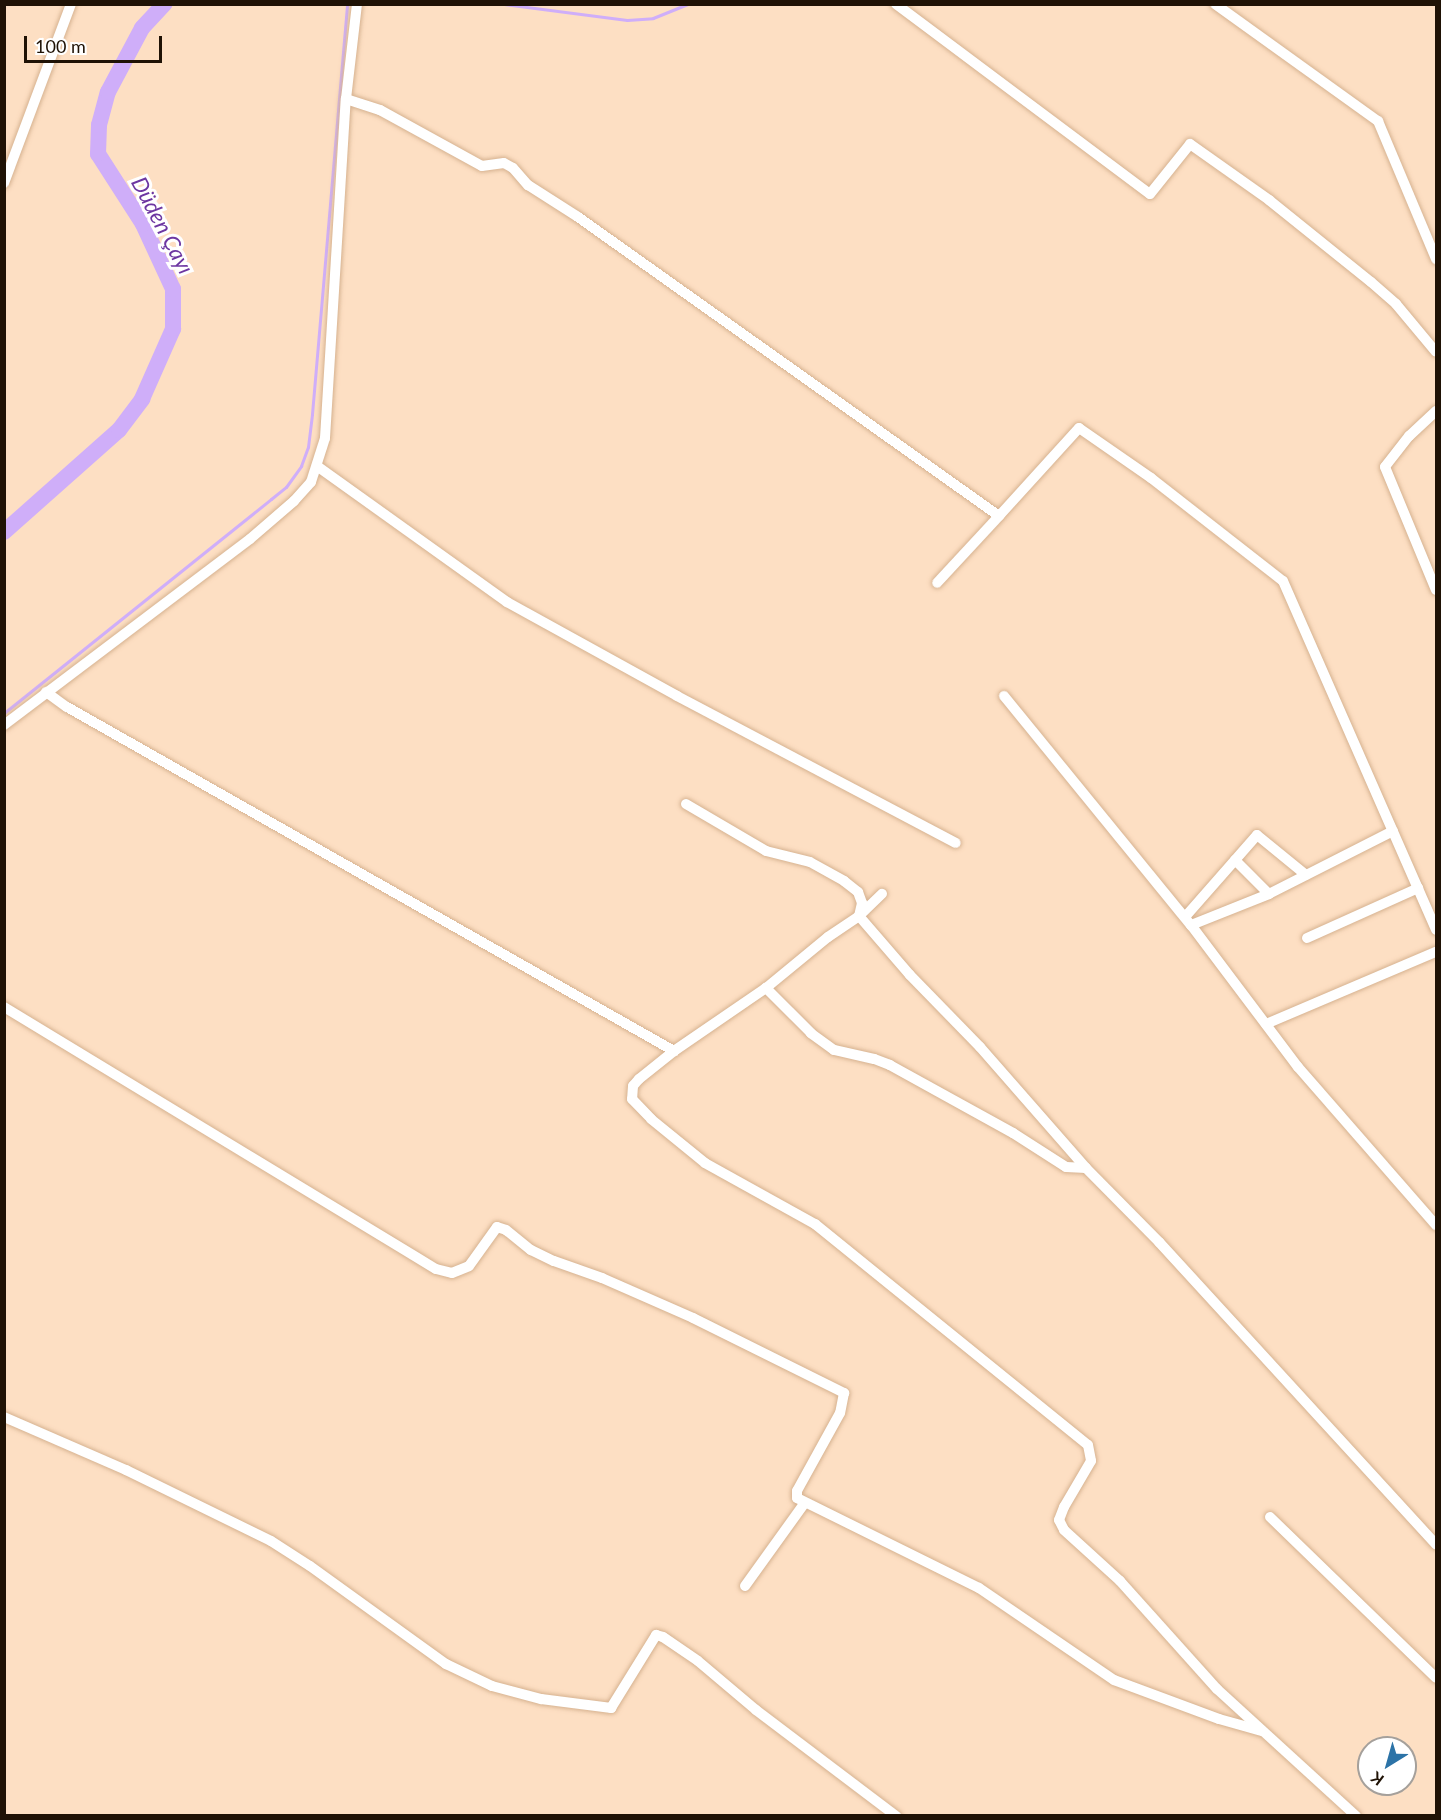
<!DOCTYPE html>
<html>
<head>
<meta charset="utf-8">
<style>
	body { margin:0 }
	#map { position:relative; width:1441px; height:1820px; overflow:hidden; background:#fddfc3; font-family:Lato,sans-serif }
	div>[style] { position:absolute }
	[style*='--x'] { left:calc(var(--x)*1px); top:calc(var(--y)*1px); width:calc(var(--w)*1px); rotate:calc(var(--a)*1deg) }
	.stream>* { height:3px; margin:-1.5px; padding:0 1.5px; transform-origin:1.5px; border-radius:1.5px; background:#cfaef9 }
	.river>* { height:16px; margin:-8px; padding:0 8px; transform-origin:8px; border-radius:8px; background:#cfaef9 }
	.roads { filter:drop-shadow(0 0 2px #d6b290) drop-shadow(0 0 2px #d6b290) }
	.street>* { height:10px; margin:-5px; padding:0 5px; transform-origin:5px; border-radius:5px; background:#fff }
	span { translate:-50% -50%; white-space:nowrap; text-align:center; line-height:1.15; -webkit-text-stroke:6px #fff; paint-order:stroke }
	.water-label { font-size:22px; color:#6d36a1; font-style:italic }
	.frame { position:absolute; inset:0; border:6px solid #1f1205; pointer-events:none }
	.north { position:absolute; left:1357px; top:1736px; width:60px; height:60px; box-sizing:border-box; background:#fff; border:2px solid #a5a09b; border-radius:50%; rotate:217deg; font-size:16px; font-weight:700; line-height:24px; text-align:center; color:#1f1205 }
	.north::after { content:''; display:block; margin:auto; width:21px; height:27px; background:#2c73a7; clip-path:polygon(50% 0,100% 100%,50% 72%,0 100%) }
	.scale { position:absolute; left:24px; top:36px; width:138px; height:27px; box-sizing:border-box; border:3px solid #1f1205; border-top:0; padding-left:8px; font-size:18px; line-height:21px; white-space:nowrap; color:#1f1205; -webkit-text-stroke:4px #fff; paint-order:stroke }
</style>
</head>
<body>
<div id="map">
	<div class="stream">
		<i style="--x:504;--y:4;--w:124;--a:7.4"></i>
		<i style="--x:627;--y:20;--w:26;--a:-4"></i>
		<i style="--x:653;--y:18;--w:38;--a:-22"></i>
		<i style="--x:4;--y:713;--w:342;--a:-38.7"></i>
		<i style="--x:271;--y:499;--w:19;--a:-39"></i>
		<i style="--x:286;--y:487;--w:26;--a:-54"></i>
		<i style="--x:301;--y:466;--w:20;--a:-70"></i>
		<i style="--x:308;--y:447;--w:33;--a:-83"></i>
		<i style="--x:312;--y:414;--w:411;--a:-85.1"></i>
	</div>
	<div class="river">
		<i style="--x:4;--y:532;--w:154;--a:-41.6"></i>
		<i style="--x:119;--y:430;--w:39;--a:-53"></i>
		<i style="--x:142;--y:399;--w:77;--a:-66.1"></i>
		<i style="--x:173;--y:329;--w:40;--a:-90"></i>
		<i style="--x:173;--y:289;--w:72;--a:-114.8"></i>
		<i style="--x:143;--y:224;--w:83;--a:-122.7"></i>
		<i style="--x:98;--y:154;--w:29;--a:-88"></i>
		<i style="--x:99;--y:125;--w:34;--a:-75"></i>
		<i style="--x:108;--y:92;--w:72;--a:-62"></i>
		<i style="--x:142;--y:28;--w:33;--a:-47"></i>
	</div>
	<div class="roads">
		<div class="street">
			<i style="--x:896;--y:4;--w:317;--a:36.8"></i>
			<i style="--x:1150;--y:194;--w:64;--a:-51.3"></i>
			<i style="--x:1190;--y:144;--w:97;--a:35.3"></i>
			<i style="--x:1269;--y:200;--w:131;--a:38.8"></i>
			<i style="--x:1371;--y:282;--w:33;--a:41"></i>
			<i style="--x:1396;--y:304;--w:62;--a:50.2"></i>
			<i style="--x:1215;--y:4;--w:201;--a:35.7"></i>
			<i style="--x:1378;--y:121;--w:150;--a:67.2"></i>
			<i style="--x:346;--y:99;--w:36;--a:18"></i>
			<i style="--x:380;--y:110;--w:116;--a:28.8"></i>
			<i style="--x:482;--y:166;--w:22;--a:-8"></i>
			<i style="--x:504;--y:163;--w:10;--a:29"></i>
			<i style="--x:513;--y:168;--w:23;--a:49"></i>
			<i style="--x:528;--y:185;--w:59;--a:32.6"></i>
			<i style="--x:578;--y:217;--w:516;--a:35.38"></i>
			<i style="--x:999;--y:516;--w:91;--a:132.8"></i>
			<i style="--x:4;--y:183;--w:191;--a:-69.5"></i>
			<i style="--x:1436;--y:411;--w:37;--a:137"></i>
			<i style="--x:1409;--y:436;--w:39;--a:128"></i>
			<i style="--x:1385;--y:467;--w:133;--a:67.5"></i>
			<i style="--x:317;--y:466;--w:234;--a:35.6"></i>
			<i style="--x:507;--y:602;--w:194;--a:28.9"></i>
			<i style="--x:677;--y:696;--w:315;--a:27.8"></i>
			<i style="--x:999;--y:516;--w:119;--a:-47.7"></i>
			<i style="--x:1079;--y:428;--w:88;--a:34.8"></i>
			<i style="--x:1151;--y:478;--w:167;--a:38"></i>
			<i style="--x:1283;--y:581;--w:381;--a:66.3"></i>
			<i style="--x:46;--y:692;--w:26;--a:36"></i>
			<i style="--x:67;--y:707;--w:698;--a:29.54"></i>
			<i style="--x:674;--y:1051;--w:45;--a:141.3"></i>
			<i style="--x:639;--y:1079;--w:9;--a:131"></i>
			<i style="--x:633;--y:1086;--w:13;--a:94"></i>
			<i style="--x:632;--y:1099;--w:28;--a:46"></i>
			<i style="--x:651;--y:1119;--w:70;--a:39.2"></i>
			<i style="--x:705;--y:1163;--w:126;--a:29"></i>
			<i style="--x:815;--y:1224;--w:351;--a:39"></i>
			<i style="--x:1088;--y:1445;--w:16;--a:79"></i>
			<i style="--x:1091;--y:1461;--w:53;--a:120.4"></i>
			<i style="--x:1064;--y:1507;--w:14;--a:111"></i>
			<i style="--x:1059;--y:1520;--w:11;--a:63"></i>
			<i style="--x:1064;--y:1530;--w:76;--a:42.3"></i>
			<i style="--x:1120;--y:1581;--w:145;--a:48.1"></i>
			<i style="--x:1217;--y:1689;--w:188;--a:42.4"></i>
			<i style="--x:1004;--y:696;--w:296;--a:50.8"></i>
			<i style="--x:4;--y:725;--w:308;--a:-37.1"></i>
			<i style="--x:250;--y:539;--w:58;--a:-40.8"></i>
			<i style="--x:294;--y:501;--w:25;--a:-48"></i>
			<i style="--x:311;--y:482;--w:46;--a:-72.3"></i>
			<i style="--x:325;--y:438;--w:340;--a:-86.5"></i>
			<i style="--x:346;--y:99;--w:96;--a:-83.4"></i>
			<i style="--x:686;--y:804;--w:93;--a:30.4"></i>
			<i style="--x:766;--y:851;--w:45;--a:14"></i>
			<i style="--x:810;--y:862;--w:39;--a:29"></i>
			<i style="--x:844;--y:881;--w:18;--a:38"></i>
			<i style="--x:858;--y:892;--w:12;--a:70"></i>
			<i style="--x:862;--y:903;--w:13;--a:103"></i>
			<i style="--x:859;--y:916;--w:32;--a:-44"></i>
			<i style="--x:1393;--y:831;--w:139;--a:153.1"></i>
			<i style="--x:1269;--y:894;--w:84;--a:158.3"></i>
			<i style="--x:1191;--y:925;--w:178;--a:53"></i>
			<i style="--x:1298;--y:1067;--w:210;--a:48.9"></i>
			<i style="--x:1235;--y:860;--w:48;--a:45"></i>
			<i style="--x:1185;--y:917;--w:109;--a:-48.7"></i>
			<i style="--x:1257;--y:835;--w:63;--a:39.2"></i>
			<i style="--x:1307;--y:938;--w:122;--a:-24.2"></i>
			<i style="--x:4;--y:1007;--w:505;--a:31.24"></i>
			<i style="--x:436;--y:1269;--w:16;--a:14"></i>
			<i style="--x:452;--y:1273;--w:18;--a:-22"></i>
			<i style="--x:469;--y:1266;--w:48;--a:-54.3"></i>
			<i style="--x:497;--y:1227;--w:9;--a:18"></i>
			<i style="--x:506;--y:1230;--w:32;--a:39"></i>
			<i style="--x:531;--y:1250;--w:25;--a:26"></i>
			<i style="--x:554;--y:1261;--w:51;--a:19.5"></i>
			<i style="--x:602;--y:1278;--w:99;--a:23.7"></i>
			<i style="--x:693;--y:1318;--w:169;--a:26.4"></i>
			<i style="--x:844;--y:1393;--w:20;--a:101"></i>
			<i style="--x:840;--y:1413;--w:89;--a:118.9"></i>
			<i style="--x:797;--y:1491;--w:7;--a:90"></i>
			<i style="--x:797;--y:1498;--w:203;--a:26.3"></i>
			<i style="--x:979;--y:1588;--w:163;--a:34.3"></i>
			<i style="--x:1114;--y:1680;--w:112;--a:20.4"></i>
			<i style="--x:1219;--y:1719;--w:45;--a:15.6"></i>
			<i style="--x:1266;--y:1024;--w:185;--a:-23"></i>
			<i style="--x:674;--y:1051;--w:112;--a:-34.4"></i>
			<i style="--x:766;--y:988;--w:80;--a:-39.4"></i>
			<i style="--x:828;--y:937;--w:37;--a:-34"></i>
			<i style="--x:859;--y:916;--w:78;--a:49.2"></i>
			<i style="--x:910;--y:975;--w:100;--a:45.8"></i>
			<i style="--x:980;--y:1047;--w:161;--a:48.8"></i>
			<i style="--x:1086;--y:1168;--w:20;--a:-177"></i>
			<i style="--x:1066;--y:1167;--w:63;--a:-147.3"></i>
			<i style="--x:1013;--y:1133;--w:141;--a:-151.1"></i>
			<i style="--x:890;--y:1065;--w:17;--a:-159"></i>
			<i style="--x:874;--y:1059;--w:41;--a:-167.3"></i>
			<i style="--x:834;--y:1050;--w:29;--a:-144"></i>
			<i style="--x:811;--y:1033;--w:64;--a:-135"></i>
			<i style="--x:1086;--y:1168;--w:104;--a:45.4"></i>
			<i style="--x:1159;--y:1242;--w:410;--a:47.5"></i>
			<i style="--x:4;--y:1417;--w:133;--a:23.5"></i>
			<i style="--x:126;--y:1470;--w:161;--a:26.1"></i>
			<i style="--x:271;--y:1541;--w:46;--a:32.7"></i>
			<i style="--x:310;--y:1566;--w:168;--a:35.8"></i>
			<i style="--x:446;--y:1664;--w:51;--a:25.6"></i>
			<i style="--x:492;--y:1686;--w:51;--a:14.9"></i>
			<i style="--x:541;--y:1699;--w:71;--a:7.3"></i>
			<i style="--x:611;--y:1708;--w:86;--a:-58.3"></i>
			<i style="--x:656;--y:1635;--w:7;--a:16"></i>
			<i style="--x:663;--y:1637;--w:42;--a:34.4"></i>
			<i style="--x:698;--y:1661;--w:76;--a:40.2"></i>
			<i style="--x:756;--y:1710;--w:176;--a:37.1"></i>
			<i style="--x:1270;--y:1517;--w:231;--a:44.1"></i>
			<i style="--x:745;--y:1586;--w:101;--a:-54.3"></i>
		</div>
	</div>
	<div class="water-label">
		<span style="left:163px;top:225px;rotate:62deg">Düden Çayı</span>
	</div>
	<div class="frame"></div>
	<div class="north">K</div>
	<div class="scale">100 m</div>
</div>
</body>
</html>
